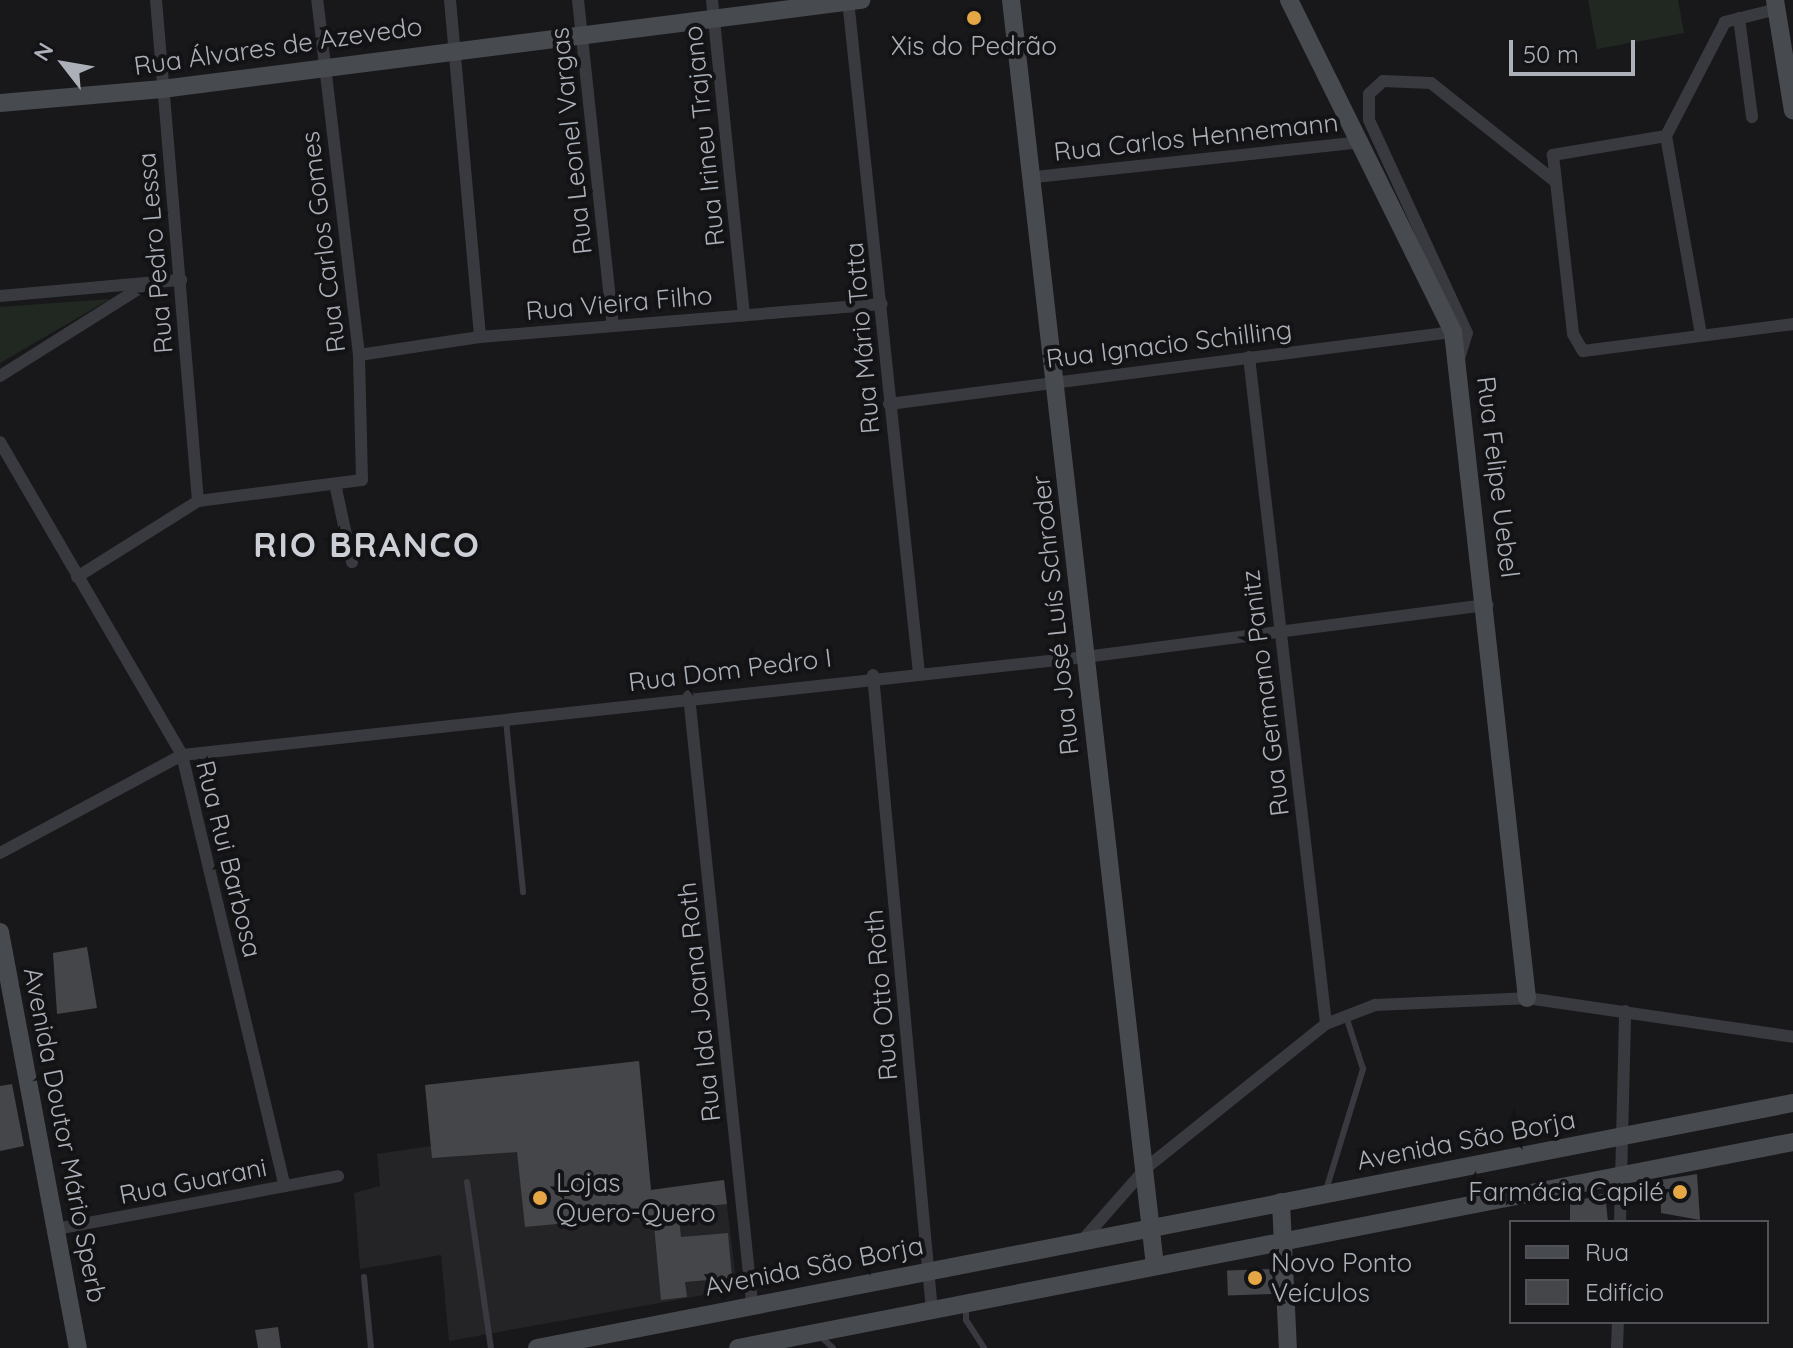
<!DOCTYPE html>
<html>
<head>
<meta charset="utf-8">
<style>
	body { margin:0 }
	#map { position:relative; width:1793px; height:1348px; overflow:hidden; background:#18181a; font-family:Quicksand,sans-serif }
	div>[style] { position:absolute }
	[style*='--x'] { left:calc(var(--x)*1px); top:calc(var(--y)*1px); width:calc(var(--w)*1px); rotate:calc(var(--a)*1deg) }
	.built>* { inset:0; background:#242427 }
	.green>* { inset:0; background:#202821 }
	.building>* { inset:0; background:#45464a; transform-origin:0 0 }
	.lane>* { height:6px; margin:-3px; padding:0 3px; transform-origin:3px; border-radius:3px; background:#393a3f }
	.street>* { height:12px; margin:-6px; padding:0 6px; transform-origin:6px; border-radius:6px; background:#393a3f }
	.secondary>* { height:18px; margin:-9px; padding:0 9px; transform-origin:9px; border-radius:9px; background:#474a4f }
	.dots>* { width:22px; height:22px; translate:-50% -50%; box-sizing:border-box; border:4px solid #131315; border-radius:50% }
	span { translate:-50% -50%; white-space:nowrap; text-align:center; line-height:1.15; -webkit-text-stroke:8px #131315; paint-order:stroke }
	.street-label { font-size:26px; color:#abb0b9 }
	.poi-label { font-size:26px; color:#abb0b9 }
	.left { translate:0 -50%; text-align:left }
	.right { translate:-100% -50%; text-align:right }
	.district-label { font-size:34px; color:#cccfd5; font-weight:700; letter-spacing:2px }
	.legend { position:absolute; left:1509px; top:1220px; width:260px; height:104px; box-sizing:border-box; background:#131315; border:2px solid #505257; margin:0; padding:10px 14px; list-style:none; font-size:24px; color:#abb0b9 }
	.legend li { display:flex; align-items:center; gap:16px; height:40px }
	.legend b { width:40px; border:2px solid #505257 }
	.north { position:absolute; left:24px; top:24px; width:80px; height:80px; -webkit-text-stroke:6px #131315; paint-order:stroke; rotate:301deg; font-size:22px; font-weight:700; line-height:32px; text-align:center; color:#abb0b9 }
	.north::after { content:''; display:block; margin:auto; width:28px; height:36px; background:#abb0b9; clip-path:polygon(50% 0,100% 100%,50% 72%,0 100%) }
	.scale { position:absolute; left:1509px; top:40px; width:126px; height:36px; box-sizing:border-box; border:4px solid #abb0b9; border-top:0; padding-left:10px; font-size:24px; line-height:28px; white-space:nowrap; color:#abb0b9; -webkit-text-stroke:6px #131315; paint-order:stroke }
</style>
</head>
<body>
<div id="map">
	<div class="built">
		<i style="clip-path:polygon(639px 1061px,651px 1190px,724px 1180px,737px 1289px,449px 1341px,441px 1255px,360px 1269px,354px 1193px,380px 1186px,377px 1154px,431px 1146px,425px 1085px)"></i>
	</div>
	<div class="green">
		<i style="clip-path:polygon(1588px 0,1678px 0,1684px 33px,1597px 49px)"></i>
		<i style="clip-path:polygon(110px 299px,0 363px,0 307px)"></i>
	</div>
	<div class="building">
		<i style="clip-path:polygon(87px 947px,97px 1008px,57px 1014px,53px 953px)"></i>
		<i style="clip-path:polygon(639px 1061px,651px 1190px,724px 1180px,727px 1204px,678px 1209px,681px 1237px,728px 1233px,732px 1278px,685px 1282px,687px 1297px,661px 1300px,653px 1215px,525px 1227px,517px 1152px,432px 1158px,425px 1085px)"></i>
		<i style="clip-path:polygon(12px 1084px,24px 1146px,0 1151px,0 1086px)"></i>
		<i style="clip-path:polygon(1697px 1174px,1700px 1220px,1661px 1213px,1660px 1180px)"></i>
		<i style="clip-path:polygon(1605px 1193px,1608px 1222px,1570px 1222px,1570px 1203px)"></i>
		<i style="left:1272px;top:1269px;width:25px;height:45px;rotate:88deg"></i>
		<i style="clip-path:polygon(278px 1327px,281px 1348px,258px 1348px,255px 1330px)"></i>
	</div>
	<div class="lane">
		<i style="--x:506;--y:721;--w:172;--a:84.3"></i>
		<i style="--x:467;--y:1182;--w:168;--a:81.8"></i>
		<i style="--x:1326;--y:1190;--w:127;--a:-73"></i>
		<i style="--x:1363;--y:1069;--w:56;--a:-107.8"></i>
		<i style="--x:364;--y:1277;--w:71;--a:84.4"></i>
		<i style="--x:966;--y:1306;--w:14;--a:90"></i>
		<i style="--x:966;--y:1320;--w:33;--a:57"></i>
		<i style="--x:819;--y:1335;--w:19;--a:43"></i>
	</div>
	<div class="street">
		<i style="--x:156;--y:0;--w:503;--a:85.21"></i>
		<i style="--x:450;--y:0;--w:338;--a:84.9"></i>
		<i style="--x:578;--y:0;--w:327;--a:83.9"></i>
		<i style="--x:712;--y:0;--w:317;--a:84.2"></i>
		<i style="--x:848;--y:0;--w:677;--a:83.98"></i>
		<i style="--x:1777;--y:9;--w:54;--a:166"></i>
		<i style="--x:1725;--y:22;--w:128;--a:117.4"></i>
		<i style="--x:1666;--y:136;--w:115;--a:170.5"></i>
		<i style="--x:1553;--y:155;--w:180;--a:83.6"></i>
		<i style="--x:1573;--y:334;--w:20;--a:60"></i>
		<i style="--x:1583;--y:351;--w:212;--a:-7.3"></i>
		<i style="--x:1739;--y:18;--w:100;--a:82.5"></i>
		<i style="--x:1666;--y:136;--w:201;--a:80"></i>
		<i style="--x:1035;--y:177;--w:329;--a:-6.1"></i>
		<i style="--x:0;--y:296;--w:182;--a:-5.1"></i>
		<i style="--x:359;--y:355;--w:122;--a:-8.5"></i>
		<i style="--x:480;--y:337;--w:403;--a:-4.7"></i>
		<i style="--x:1249;--y:357;--w:671;--a:83.41"></i>
		<i style="--x:1458;--y:362;--w:30;--a:-73"></i>
		<i style="--x:1467;--y:333;--w:234;--a:-114.7"></i>
		<i style="--x:1369;--y:120;--w:26;--a:-90"></i>
		<i style="--x:1369;--y:94;--w:19;--a:-43"></i>
		<i style="--x:1383;--y:81;--w:48;--a:2.4"></i>
		<i style="--x:1431;--y:83;--w:159;--a:38.4"></i>
		<i style="--x:0;--y:376;--w:165;--a:-32.2"></i>
		<i style="--x:889;--y:404;--w:569;--a:-7.28"></i>
		<i style="--x:0;--y:442;--w:362;--a:59.8"></i>
		<i style="--x:182;--y:755;--w:443;--a:76.6"></i>
		<i style="--x:335;--y:484;--w:80;--a:77.7"></i>
		<i style="--x:77;--y:577;--w:143;--a:-32.1"></i>
		<i style="--x:198;--y:501;--w:165;--a:-7.3"></i>
		<i style="--x:362;--y:480;--w:125;--a:-91.4"></i>
		<i style="--x:359;--y:355;--w:357;--a:-96.7"></i>
		<i style="--x:873;--y:675;--w:639;--a:84.7"></i>
		<i style="--x:689;--y:696;--w:610;--a:84.07"></i>
		<i style="--x:0;--y:853;--w:207;--a:-28.3"></i>
		<i style="--x:182;--y:755;--w:908;--a:-6.19"></i>
		<i style="--x:1085;--y:657;--w:406;--a:-7.4"></i>
		<i style="--x:1620;--y:1222;--w:211;--a:-88.6"></i>
		<i style="--x:56;--y:1229;--w:287;--a:-10.6"></i>
		<i style="--x:1081;--y:1242;--w:98;--a:-48.7"></i>
		<i style="--x:1146;--y:1168;--w:231;--a:-38.7"></i>
		<i style="--x:1326;--y:1024;--w:53;--a:-21.2"></i>
		<i style="--x:1375;--y:1005;--w:152;--a:-2.6"></i>
		<i style="--x:1527;--y:998;--w:269;--a:8.3"></i>
		<i style="--x:1617;--y:1348;--w:26;--a:-88"></i>
	</div>
	<div class="secondary">
		<i style="--x:1011;--y:0;--w:1274;--a:83.51"></i>
		<i style="--x:1289;--y:0;--w:370;--a:63.7"></i>
		<i style="--x:1453;--y:332;--w:670;--a:83.66"></i>
		<i style="--x:1775;--y:0;--w:112;--a:80.8"></i>
		<i style="--x:0;--y:103;--w:163;--a:-4.9"></i>
		<i style="--x:162;--y:89;--w:705;--a:-7.26"></i>
		<i style="--x:0;--y:932;--w:423;--a:79.4"></i>
		<i style="--x:1281;--y:1202;--w:146;--a:87.3"></i>
		<i style="--x:537;--y:1348;--w:1280;--a:-11.04"></i>
		<i style="--x:738;--y:1348;--w:1075;--a:-11.05"></i>
	</div>
	<div class="dots">
		<i style="left:974px;top:18px;background:#e5a645"></i>
		<i style="left:1680px;top:1192px;background:#e5a645"></i>
		<i style="left:540px;top:1198px;background:#e5a645"></i>
		<i style="left:1255px;top:1278px;background:#e5a645"></i>
	</div>
	<div class="street-label">
		<span style="left:278px;top:46px;rotate:-8deg">Rua Álvares de Azevedo</span>
		<span style="left:704px;top:136px;rotate:-96deg">Rua Irineu Trajano</span>
		<span style="left:1196px;top:137px;rotate:-6deg">Rua Carlos Hennemann</span>
		<span style="left:571px;top:141px;rotate:-96deg">Rua Leonel Vargas</span>
		<span style="left:323px;top:242px;rotate:-97deg">Rua Carlos Gomes</span>
		<span style="left:155px;top:253px;rotate:-95deg">Rua Pedro Lessa</span>
		<span style="left:619px;top:303px;rotate:-5deg">Rua Vieira Filho</span>
		<span style="left:862px;top:338px;rotate:-95deg">Rua Mário Totta</span>
		<span style="left:1169px;top:344px;rotate:-7deg">Rua Ignacio Schilling</span>
		<span style="left:1498px;top:477px;rotate:83deg">Rua Felipe Uebel</span>
		<span style="left:1055px;top:615px;rotate:-96deg">Rua José Luís Schroder</span>
		<span style="left:730px;top:670px;rotate:-7deg">Rua Dom Pedro I</span>
		<span style="left:1265px;top:693px;rotate:-97deg">Rua Germano Panitz</span>
		<span style="left:229px;top:859px;rotate:76deg">Rua Rui Barbosa</span>
		<span style="left:881px;top:995px;rotate:-95deg">Rua Otto Roth</span>
		<span style="left:699px;top:1002px;rotate:-96deg">Rua Ida Joana Roth</span>
		<span style="left:65px;top:1135px;rotate:79deg">Avenida Doutor Mário Sperb</span>
		<span style="left:1466px;top:1140px;rotate:-11deg">Avenida São Borja</span>
		<span style="left:193px;top:1181px;rotate:-11deg">Rua Guarani</span>
		<span style="left:814px;top:1266px;rotate:-11deg">Avenida São Borja</span>
	</div>
	<div class="poi-label">
		<span style="left:974px;top:46px">Xis do Pedrão</span>
		<span class="left" style="left:556px;top:1198px">Lojas<br>Quero-Quero</span>
		<span class="right" style="left:1664px;top:1192px">Farmácia Capilé</span>
		<span class="left" style="left:1271px;top:1278px">Novo Ponto<br>Veículos</span>
	</div>
	<div class="district-label">
		<span style="left:367px;top:545px">RIO BRANCO</span>
	</div>
	<ul class="legend">
	<li><b style="height:10px;background:#474a4f"></b>Rua</li>
	<li><b style="height:22px;background:#45464a"></b>Edifício</li>
	</ul>
	<div class="north">N</div>
	<div class="scale">50 m</div>
</div>
</body>
</html>
